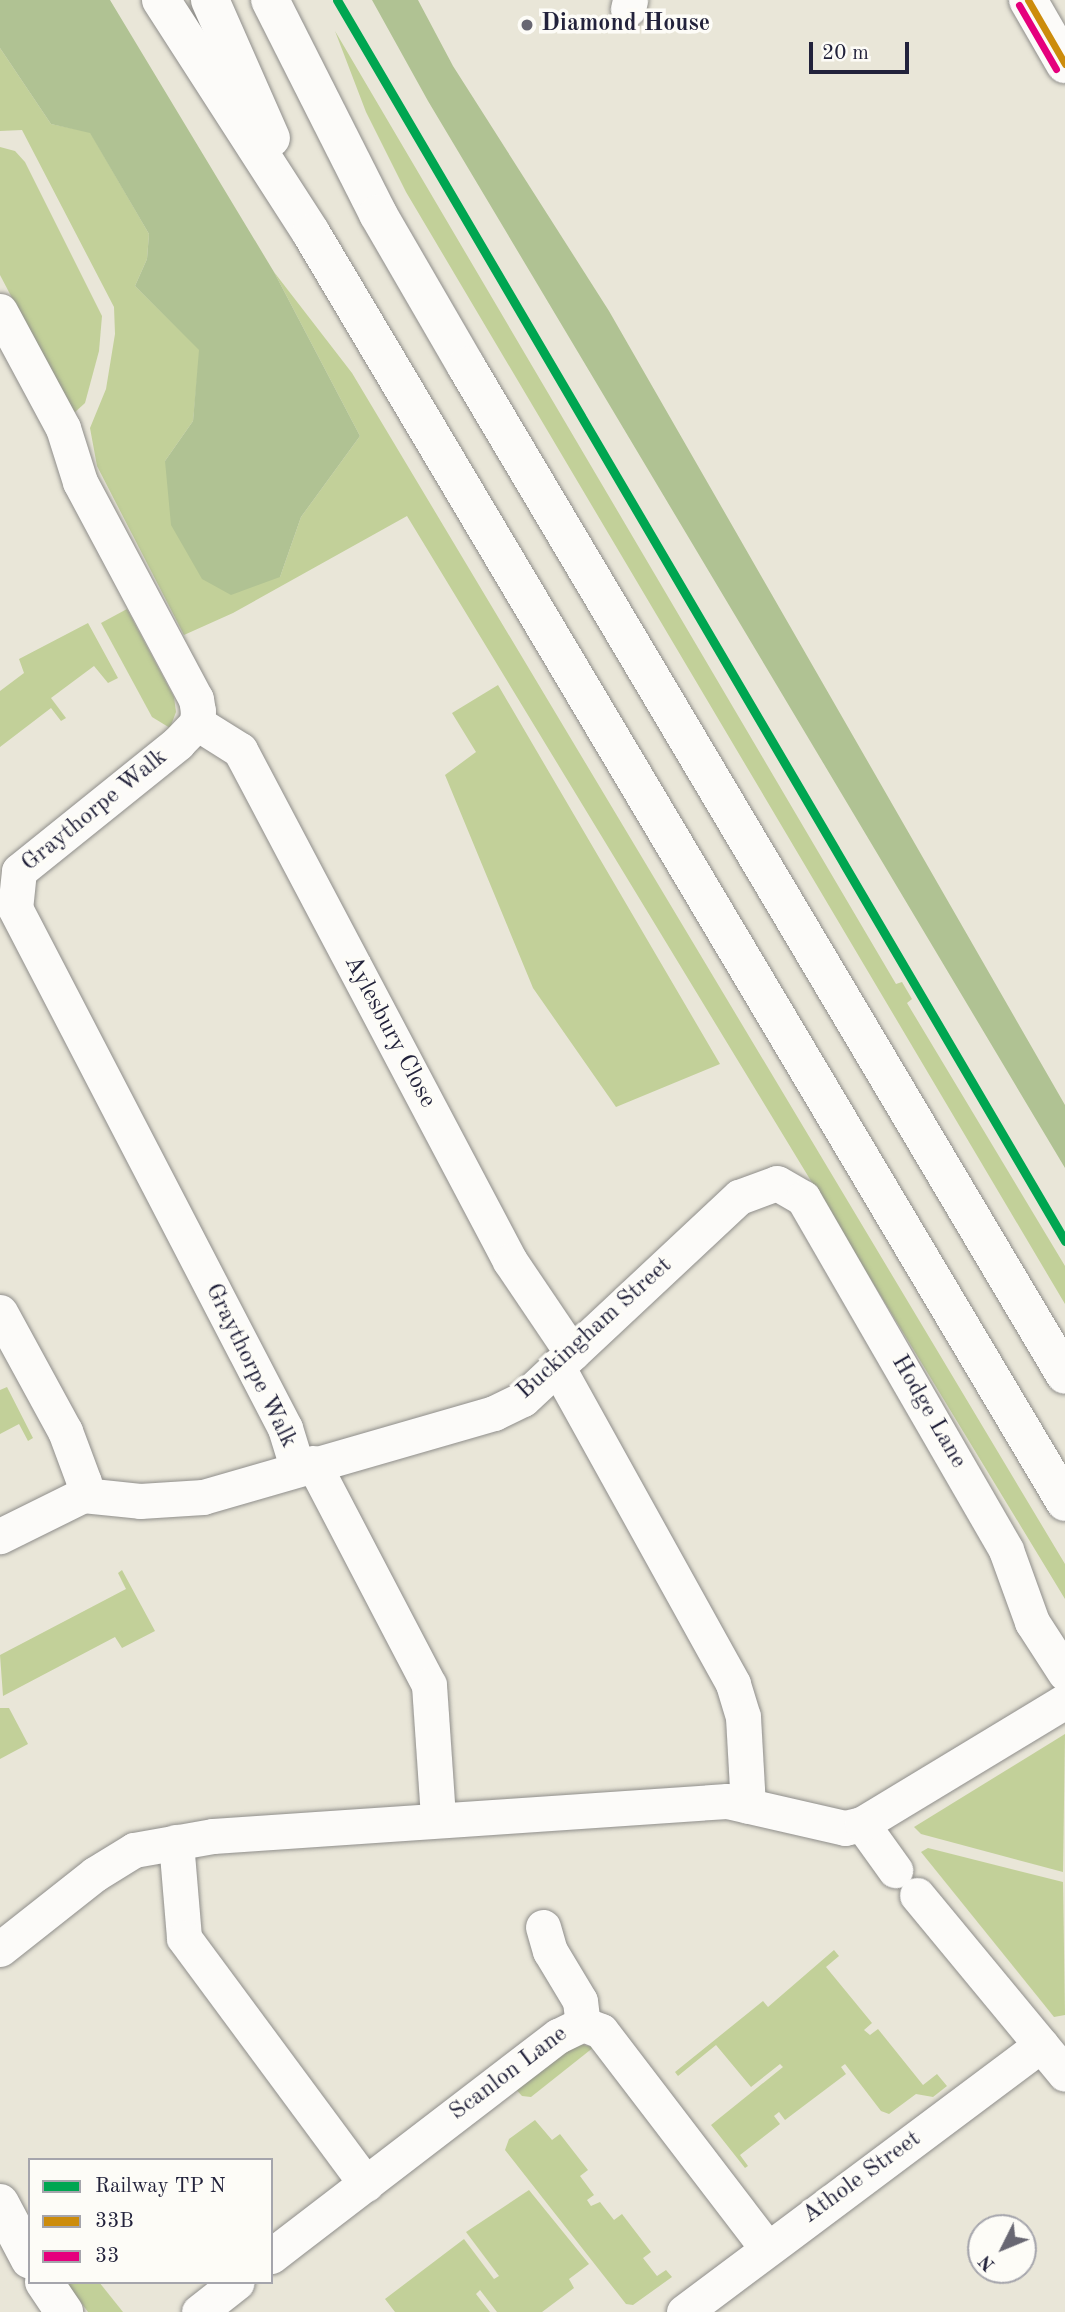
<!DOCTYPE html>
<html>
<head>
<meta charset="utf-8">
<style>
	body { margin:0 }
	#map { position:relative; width:1065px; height:2312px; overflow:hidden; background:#e9e6d8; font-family:"Old Standard TT",serif }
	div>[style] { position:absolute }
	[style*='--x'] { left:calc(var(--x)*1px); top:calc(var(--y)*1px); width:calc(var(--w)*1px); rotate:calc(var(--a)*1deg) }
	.green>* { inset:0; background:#c2d099 }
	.forest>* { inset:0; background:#b0c293 }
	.roads { filter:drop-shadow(0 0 2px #8f8e8b) drop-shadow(0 0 2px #8f8e8b) }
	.street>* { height:35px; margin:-17.5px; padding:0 17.5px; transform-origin:17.5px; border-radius:17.5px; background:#fcfbf9 }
	.secondary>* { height:38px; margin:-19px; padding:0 19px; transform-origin:19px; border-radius:19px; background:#fcfbf9 }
	.primary>* { height:38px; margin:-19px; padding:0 19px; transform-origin:19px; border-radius:19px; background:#fcfbf9 }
	.highway>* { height:38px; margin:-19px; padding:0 19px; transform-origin:19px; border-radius:19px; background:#fcfbf9 }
	.bus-1>* { height:7px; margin:-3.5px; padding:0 3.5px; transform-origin:3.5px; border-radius:3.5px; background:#cc8c0c }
	.bus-2>* { height:7px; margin:-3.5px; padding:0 3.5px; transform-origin:3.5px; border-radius:3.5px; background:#e5007d }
	.rail-1>* { height:9px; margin:-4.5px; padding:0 4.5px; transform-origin:4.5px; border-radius:4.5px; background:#00a651 }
	.dots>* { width:19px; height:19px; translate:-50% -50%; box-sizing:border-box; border:4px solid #fdfcf7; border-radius:50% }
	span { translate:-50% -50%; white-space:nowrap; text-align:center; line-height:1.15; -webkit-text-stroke:7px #fdfcf7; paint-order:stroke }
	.poi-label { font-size:24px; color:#22223b; font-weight:700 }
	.left { translate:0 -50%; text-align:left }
	.street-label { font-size:24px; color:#22223b }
	.legend { position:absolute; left:28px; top:2158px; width:245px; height:126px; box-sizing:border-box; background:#fdfcf7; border:2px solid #a5a5ac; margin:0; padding:9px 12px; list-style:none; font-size:21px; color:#22223b }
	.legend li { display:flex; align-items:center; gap:14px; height:35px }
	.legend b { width:35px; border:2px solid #a5a5ac }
	.north { position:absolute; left:967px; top:2214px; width:70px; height:70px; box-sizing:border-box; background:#fdfcf7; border:2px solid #a5a5ac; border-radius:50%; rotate:227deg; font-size:19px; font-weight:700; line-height:28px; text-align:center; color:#22223b }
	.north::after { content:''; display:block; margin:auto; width:24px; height:32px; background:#686772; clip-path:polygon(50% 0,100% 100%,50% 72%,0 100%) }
	.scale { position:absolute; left:809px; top:42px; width:100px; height:32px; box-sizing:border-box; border:4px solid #22223b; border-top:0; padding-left:9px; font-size:21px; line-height:24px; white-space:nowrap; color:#22223b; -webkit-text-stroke:5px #fdfcf7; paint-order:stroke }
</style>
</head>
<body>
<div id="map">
	<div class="green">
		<i style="clip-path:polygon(335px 31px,896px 984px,902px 982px,912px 999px,907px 1003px,1065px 1266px,1065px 1304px,406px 192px,366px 112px)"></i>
		<i style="clip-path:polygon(0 48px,51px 124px,90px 132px,149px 234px,147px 259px,135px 286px,200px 350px,193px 421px,165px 461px,280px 577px,301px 517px,360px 436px,274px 272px,352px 373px,1065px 1564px,1065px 1599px,407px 516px,233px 613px,184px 635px,97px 466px,90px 428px,106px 389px,115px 334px,114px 307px,22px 130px,0 131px)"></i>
		<i style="clip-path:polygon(0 147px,15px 151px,25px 162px,102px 316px,99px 351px,85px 403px,73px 414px,0 275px)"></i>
		<i style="clip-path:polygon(127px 609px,174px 697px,176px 712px,170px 728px,152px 717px,101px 623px)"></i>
		<i style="clip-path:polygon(88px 623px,118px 678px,108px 683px,94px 666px,51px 698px,66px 718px,61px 721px,51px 708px,0 747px,0 691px,24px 673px,19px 659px)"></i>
		<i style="clip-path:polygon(498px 685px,720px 1064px,616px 1107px,533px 988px,445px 775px,476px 752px,452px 713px)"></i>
		<i style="clip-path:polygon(7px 1387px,33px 1438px,28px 1441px,19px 1424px,0 1434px,0 1390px)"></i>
		<i style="clip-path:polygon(122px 1570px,155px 1631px,122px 1648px,115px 1637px,3px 1696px,0 1655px,126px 1589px,118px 1573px)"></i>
		<i style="clip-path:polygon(0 1708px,9px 1708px,28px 1744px,0 1759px)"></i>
		<i style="clip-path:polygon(1065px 1734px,1063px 1872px,921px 1834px,914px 1827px)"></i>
		<i style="clip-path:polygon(928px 1848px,1063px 1882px,1065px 2015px,1054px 2017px,921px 1852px)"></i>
		<i style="clip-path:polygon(834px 1950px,839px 1956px,826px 1967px,872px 2023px,864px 2030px,870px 2035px,878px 2029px,923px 2085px,937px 2074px,947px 2086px,933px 2097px,916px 2094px,889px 2114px,881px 2111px,845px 2064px,841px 2067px,846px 2074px,785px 2120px,779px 2112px,774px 2116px,780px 2124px,740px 2155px,748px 2166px,745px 2168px,711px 2125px,783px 2067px,780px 2064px,751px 2087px,716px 2045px,678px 2076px,675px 2072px,763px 2001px,768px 2007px)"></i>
		<i style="clip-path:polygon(578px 2044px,594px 2047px,531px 2097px,522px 2096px,513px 2086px)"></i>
		<i style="clip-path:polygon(535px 2120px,552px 2140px,560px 2134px,588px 2170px,580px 2176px,594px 2195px,587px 2200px,591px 2206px,600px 2202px,614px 2220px,622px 2214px,651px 2252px,643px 2258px,657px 2276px,666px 2270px,672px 2277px,633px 2305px,626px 2304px,505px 2150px,509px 2139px)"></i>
		<i style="clip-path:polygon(529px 2190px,589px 2264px,569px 2279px,574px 2288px,542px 2312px,497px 2312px,480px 2290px,476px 2294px,490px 2312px,395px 2312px,385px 2299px,464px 2239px,494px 2279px,499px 2276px,466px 2232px)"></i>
		<i style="clip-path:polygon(66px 2282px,99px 2282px,123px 2312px,88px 2312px)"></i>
	</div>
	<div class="forest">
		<i style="clip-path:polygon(0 0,110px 0,274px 272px,360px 436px,301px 517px,280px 577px,231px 595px,202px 579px,171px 525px,165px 461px,193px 421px,199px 350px,135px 286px,147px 259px,149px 234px,90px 133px,51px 124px,0 48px)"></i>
		<i style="clip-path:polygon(372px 0,418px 0,453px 66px,609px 311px,1065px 1105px,1065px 1168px,428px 101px)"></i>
	</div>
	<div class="roads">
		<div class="street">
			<i style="--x:628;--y:9;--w:9;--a:-77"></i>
			<i style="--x:0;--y:311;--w:133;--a:61.7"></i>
			<i style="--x:63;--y:428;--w:57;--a:72.5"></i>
			<i style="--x:80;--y:482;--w:246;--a:61.9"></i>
			<i style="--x:196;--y:699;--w:12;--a:81"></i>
			<i style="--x:198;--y:711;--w:12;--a:95"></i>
			<i style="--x:197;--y:723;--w:28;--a:134"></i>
			<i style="--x:178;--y:743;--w:204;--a:141.2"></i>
			<i style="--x:19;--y:871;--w:37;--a:96"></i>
			<i style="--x:15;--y:908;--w:586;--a:62.56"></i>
			<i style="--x:285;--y:1428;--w:41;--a:72.9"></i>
			<i style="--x:197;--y:723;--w:51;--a:32.1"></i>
			<i style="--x:240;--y:750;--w:578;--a:62.15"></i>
			<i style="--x:510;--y:1261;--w:111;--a:56"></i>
			<i style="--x:0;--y:1312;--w:136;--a:61.4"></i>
			<i style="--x:65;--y:1431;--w:54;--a:69.6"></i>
			<i style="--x:84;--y:1482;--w:13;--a:94"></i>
			<i style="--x:83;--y:1495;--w:93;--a:153.7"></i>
			<i style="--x:557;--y:1366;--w:363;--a:61"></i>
			<i style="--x:733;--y:1684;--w:34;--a:73"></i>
			<i style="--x:743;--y:1717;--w:89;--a:86.8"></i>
			<i style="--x:313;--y:1463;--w:250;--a:62.4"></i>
			<i style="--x:429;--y:1685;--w:133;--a:86.1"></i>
			<i style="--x:83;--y:1495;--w:57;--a:6"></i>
			<i style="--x:140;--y:1501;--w:63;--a:-3.6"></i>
			<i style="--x:203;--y:1497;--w:303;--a:-16.1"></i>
			<i style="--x:494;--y:1413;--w:32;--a:-26"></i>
			<i style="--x:523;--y:1399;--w:296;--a:-43.1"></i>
			<i style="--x:739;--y:1197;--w:40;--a:-20.2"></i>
			<i style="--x:777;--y:1183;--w:30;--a:30"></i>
			<i style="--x:803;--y:1198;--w:406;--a:60"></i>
			<i style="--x:1006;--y:1550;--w:77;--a:70.1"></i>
			<i style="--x:1032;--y:1622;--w:61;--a:57.1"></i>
			<i style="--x:862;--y:1824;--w:57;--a:54.3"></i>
			<i style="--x:176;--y:1842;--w:96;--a:85.2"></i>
			<i style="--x:184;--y:1938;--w:306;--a:53.5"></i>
			<i style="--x:917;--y:1895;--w:232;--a:50.4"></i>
			<i style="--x:543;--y:1927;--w:25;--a:74"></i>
			<i style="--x:550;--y:1951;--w:58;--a:59"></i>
			<i style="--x:580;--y:2001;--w:23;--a:83"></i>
			<i style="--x:0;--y:1949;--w:121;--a:-38.3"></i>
			<i style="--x:95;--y:1874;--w:46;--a:-31.6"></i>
			<i style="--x:134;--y:1850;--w:80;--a:-10"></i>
			<i style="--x:213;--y:1836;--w:515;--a:-3.9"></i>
			<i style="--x:727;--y:1801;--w:121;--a:12.9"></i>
			<i style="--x:845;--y:1828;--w:17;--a:-13"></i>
			<i style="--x:862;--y:1824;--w:237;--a:-31.2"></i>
			<i style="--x:271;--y:2256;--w:362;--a:-37.5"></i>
			<i style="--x:558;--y:2036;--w:28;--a:-26"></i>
			<i style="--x:583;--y:2024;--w:19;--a:21"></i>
			<i style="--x:601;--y:2031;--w:273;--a:52.6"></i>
			<i style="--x:199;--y:2312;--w:48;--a:-38.3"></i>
			<i style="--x:684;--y:2312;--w:446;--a:-36.8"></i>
		</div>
		<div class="secondary">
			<i style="--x:0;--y:2203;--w:64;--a:62.2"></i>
			<i style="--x:44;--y:2282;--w:36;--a:56"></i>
		</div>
		<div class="primary">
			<i style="--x:1028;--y:0;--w:74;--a:60"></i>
		</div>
		<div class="highway">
			<i style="--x:161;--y:0;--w:277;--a:57.2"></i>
			<i style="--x:311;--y:233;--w:1476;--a:59.28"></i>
			<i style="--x:210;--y:0;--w:151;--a:66.2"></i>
			<i style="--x:270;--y:0;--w:240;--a:63.2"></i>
			<i style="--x:378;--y:214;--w:176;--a:59.9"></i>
			<i style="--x:466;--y:366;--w:1173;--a:59.3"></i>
		</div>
	</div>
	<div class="bus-1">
		<i style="--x:1028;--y:0;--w:74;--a:60"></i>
	</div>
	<div class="bus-2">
		<i style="--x:1019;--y:5;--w:74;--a:60"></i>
	</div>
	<div class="rail-1">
		<i style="--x:337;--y:0;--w:1439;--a:59.6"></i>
	</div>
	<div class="dots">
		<i style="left:527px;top:25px;background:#686772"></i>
	</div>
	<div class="poi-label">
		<span class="left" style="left:541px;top:25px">Diamond House</span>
	</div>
	<div class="street-label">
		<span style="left:95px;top:811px;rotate:-39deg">Graythorpe Walk</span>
		<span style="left:389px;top:1032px;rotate:62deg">Aylesbury Close</span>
		<span style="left:595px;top:1329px;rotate:-42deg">Buckingham Street</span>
		<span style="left:250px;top:1366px;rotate:64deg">Graythorpe Walk</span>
		<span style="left:928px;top:1412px;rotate:60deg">Hodge Lane</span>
		<span style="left:509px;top:2074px;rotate:-37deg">Scanlon Lane</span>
		<span style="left:862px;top:2178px;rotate:-36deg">Athole Street</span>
	</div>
	<ul class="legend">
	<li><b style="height:9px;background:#00a651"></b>Railway TP N</li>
	<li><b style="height:9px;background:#cc8c0c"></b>33B</li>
	<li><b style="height:9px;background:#e5007d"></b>33</li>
	</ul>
	<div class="north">N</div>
	<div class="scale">20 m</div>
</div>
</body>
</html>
